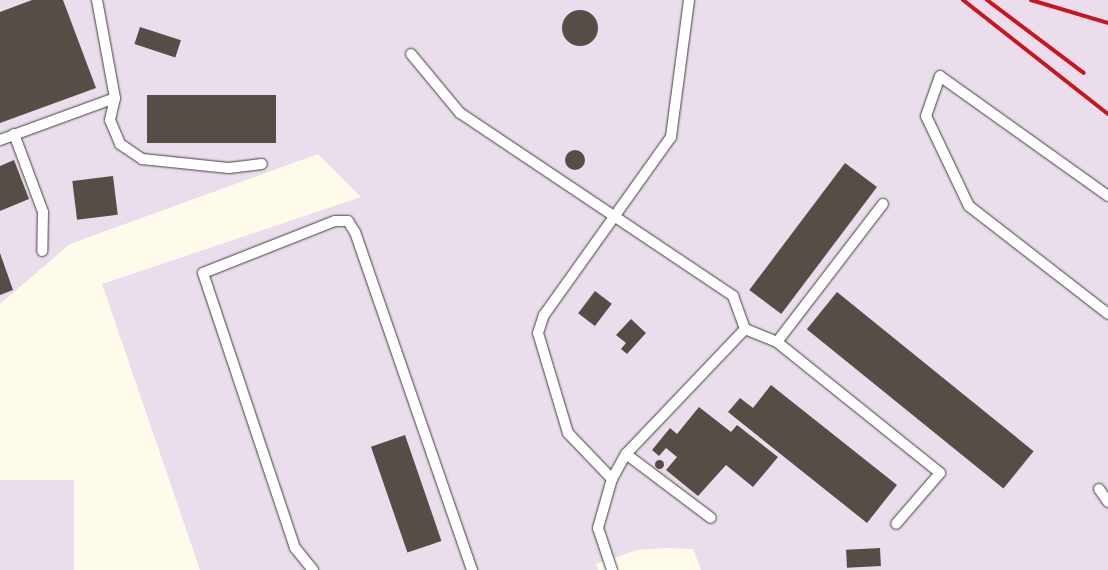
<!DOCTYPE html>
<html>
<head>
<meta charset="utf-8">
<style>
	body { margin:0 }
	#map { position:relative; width:1108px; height:570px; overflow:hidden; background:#fffbea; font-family:"Times New Roman",serif }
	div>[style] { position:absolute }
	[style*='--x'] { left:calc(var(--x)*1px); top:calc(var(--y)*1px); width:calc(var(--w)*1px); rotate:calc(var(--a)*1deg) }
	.industrial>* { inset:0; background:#ebdeec; transform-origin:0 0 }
	.building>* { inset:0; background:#564d47; transform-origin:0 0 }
	.round { border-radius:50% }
	.roads { filter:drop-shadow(0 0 1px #3f3f3f) drop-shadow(0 0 1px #3f3f3f) }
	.service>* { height:10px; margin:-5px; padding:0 5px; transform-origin:5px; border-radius:5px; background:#fff }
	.rail>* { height:4px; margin:-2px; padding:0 2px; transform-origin:2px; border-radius:2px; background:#ca151e }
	span { translate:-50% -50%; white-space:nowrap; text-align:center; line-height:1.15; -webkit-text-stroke:5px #fff; paint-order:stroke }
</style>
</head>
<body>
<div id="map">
	<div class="industrial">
		<i style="clip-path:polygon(0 0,1108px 0,1108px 570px,701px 570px,693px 549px,666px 548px,637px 550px,596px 564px,598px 570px,200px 570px,102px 284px,361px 197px,318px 154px,70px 244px,0 304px)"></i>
		<i style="left:74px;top:480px;width:90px;height:74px;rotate:90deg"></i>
	</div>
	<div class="building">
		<i style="clip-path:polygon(32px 0,63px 0,96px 88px,0 123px,0 12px)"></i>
		<i class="round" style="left:562px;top:10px;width:36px;height:36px"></i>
		<i style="left:140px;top:27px;width:43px;height:18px;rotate:18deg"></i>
		<i style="left:276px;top:95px;width:48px;height:129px;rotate:90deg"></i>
		<i class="round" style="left:565px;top:150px;width:20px;height:20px"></i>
		<i style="clip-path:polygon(14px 160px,29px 199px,0 211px,0 166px)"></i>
		<i style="left:845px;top:163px;width:40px;height:159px;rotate:37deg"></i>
		<i style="left:113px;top:176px;width:39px;height:41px;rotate:83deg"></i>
		<i style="clip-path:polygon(0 253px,13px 290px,0 295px)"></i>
		<i style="left:595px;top:291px;width:21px;height:28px;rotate:37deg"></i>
		<i style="left:837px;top:292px;width:253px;height:48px;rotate:39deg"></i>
		<i style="clip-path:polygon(631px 319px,646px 333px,627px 354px,621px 349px,626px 343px,616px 335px)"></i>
		<i style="clip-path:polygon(771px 385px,897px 485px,867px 523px,728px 412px,740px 398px,753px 408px)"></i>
		<i style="clip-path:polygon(699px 407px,731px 432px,737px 425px,778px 457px,753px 487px,726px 465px,698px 496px,666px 470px,677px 457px,666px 448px,659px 456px,652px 450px,670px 428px,677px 434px)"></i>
		<i style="left:405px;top:435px;width:112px;height:36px;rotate:71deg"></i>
		<i class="round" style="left:654.5px;top:459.5px;width:9px;height:9px"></i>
		<i style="left:880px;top:548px;width:18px;height:34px;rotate:87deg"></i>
	</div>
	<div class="roads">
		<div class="service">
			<i style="--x:97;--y:0;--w:100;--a:79.6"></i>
			<i style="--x:115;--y:98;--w:23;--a:103"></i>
			<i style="--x:110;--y:120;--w:26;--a:67"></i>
			<i style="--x:120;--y:144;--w:27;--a:34"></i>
			<i style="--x:142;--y:159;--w:87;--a:5.9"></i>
			<i style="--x:229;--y:168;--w:33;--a:-7"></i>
			<i style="--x:411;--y:54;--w:77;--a:50.3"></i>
			<i style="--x:460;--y:113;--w:329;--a:33.8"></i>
			<i style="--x:733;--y:296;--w:35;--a:70"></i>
			<i style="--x:14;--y:134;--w:83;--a:69.6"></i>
			<i style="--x:43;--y:212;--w:39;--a:91"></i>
			<i style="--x:0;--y:140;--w:122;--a:-20.1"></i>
			<i style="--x:1108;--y:196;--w:206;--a:-144.5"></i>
			<i style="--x:940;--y:76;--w:42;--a:109.3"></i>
			<i style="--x:926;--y:116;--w:100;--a:64.5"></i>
			<i style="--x:969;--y:206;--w:176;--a:37.8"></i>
			<i style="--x:777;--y:342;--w:174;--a:-52.5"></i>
			<i style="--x:626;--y:454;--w:106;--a:37"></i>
			<i style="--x:612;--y:479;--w:64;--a:-133.7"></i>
			<i style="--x:568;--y:433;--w:104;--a:-106.7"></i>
			<i style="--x:538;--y:333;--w:19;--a:-72"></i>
			<i style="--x:544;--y:315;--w:219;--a:-54.5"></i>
			<i style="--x:671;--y:137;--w:138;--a:-82.5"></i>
			<i style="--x:1099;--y:489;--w:16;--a:55"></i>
			<i style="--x:313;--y:570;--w:28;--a:-129"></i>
			<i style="--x:295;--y:548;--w:290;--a:-108.5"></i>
			<i style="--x:203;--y:273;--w:142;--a:-21.5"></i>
			<i style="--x:335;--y:221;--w:13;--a:0"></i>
			<i style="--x:348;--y:221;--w:13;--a:58"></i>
			<i style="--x:355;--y:232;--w:358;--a:70.9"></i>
			<i style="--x:612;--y:570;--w:44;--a:-108.4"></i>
			<i style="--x:598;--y:528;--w:51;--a:-74.1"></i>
			<i style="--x:612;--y:479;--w:29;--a:-61"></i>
			<i style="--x:626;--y:454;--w:173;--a:-46.4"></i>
			<i style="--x:745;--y:329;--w:35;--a:22"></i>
			<i style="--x:777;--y:342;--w:209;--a:38.8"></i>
			<i style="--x:940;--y:473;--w:67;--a:130.8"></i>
		</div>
	</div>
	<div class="rail">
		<i style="--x:963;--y:0;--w:184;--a:38.2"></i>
		<i style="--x:987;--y:0;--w:121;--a:37"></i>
		<i style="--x:1031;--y:0;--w:80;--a:16.6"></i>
	</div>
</div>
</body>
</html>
